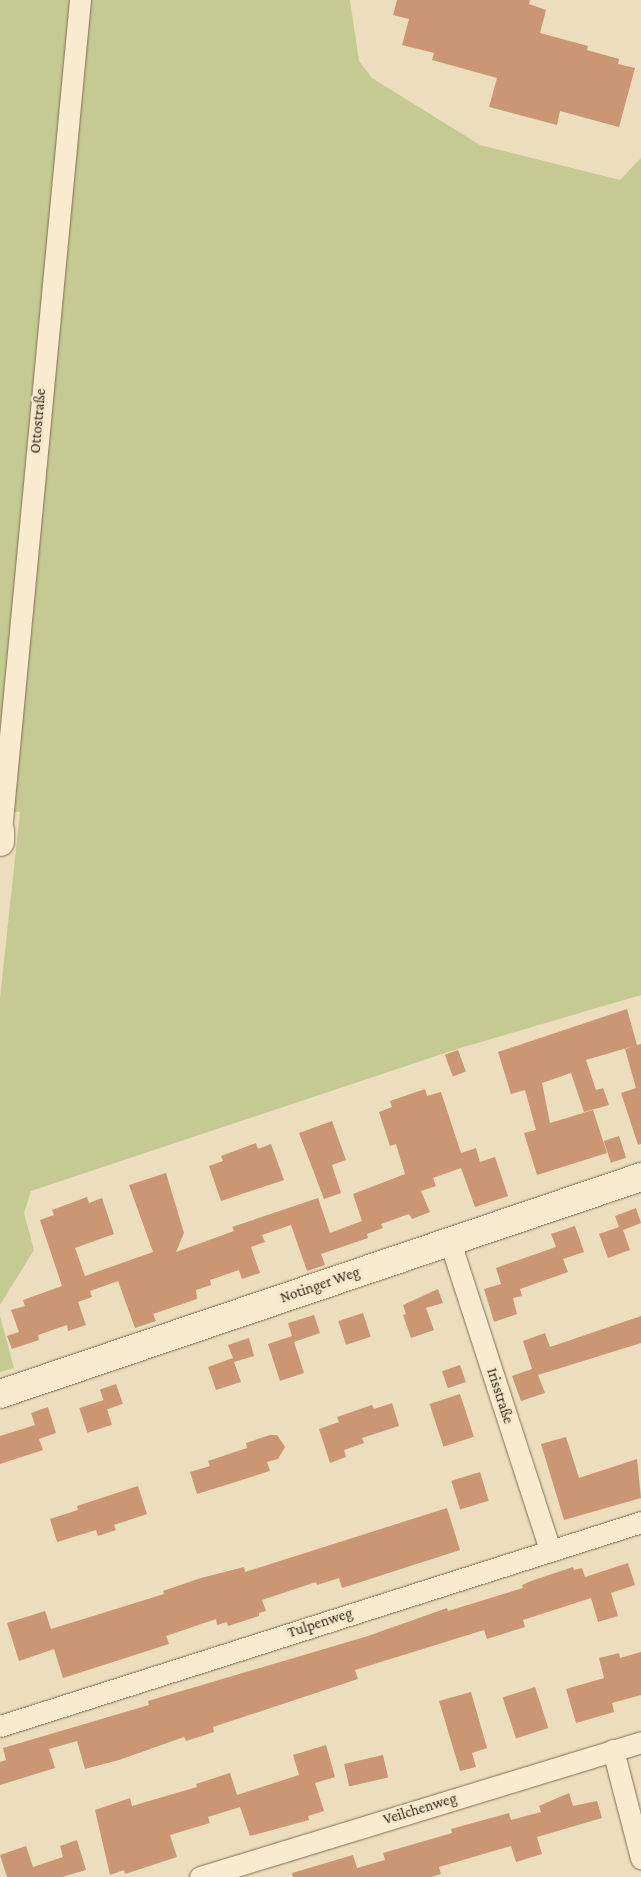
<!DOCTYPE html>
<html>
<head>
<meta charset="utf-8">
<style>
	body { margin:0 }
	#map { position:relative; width:641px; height:1877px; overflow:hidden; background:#ecdebd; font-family:"Crimson Pro",serif }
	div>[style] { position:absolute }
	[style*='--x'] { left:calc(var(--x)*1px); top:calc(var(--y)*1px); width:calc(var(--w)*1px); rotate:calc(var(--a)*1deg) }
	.green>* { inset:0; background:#c4ca91 }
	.building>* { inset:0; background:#ca9673; transform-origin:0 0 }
	.roads { filter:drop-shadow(0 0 1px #846e57) drop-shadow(0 0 1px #846e57) }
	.street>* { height:21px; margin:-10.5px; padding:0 10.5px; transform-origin:10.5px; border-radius:10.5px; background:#f8ebcf }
	.secondary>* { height:28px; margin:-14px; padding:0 14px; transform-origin:14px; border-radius:14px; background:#f8ebcf }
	span { translate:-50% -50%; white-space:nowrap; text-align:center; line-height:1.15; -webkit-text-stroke:5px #f4e8cc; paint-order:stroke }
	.street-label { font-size:15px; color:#33261b }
</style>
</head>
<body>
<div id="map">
	<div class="green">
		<i style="clip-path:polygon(0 0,350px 0,359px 61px,372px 78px,480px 145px,620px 180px,641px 158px,641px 995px,457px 1049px,31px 1191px,24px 1213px,34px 1250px,0 1305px,0 998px,20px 812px,0 811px)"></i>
		<i style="clip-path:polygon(0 1316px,14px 1368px,0 1372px)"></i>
	</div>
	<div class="building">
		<i style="clip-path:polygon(397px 0,530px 0,529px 4px,546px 10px,540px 33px,588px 46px,587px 50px,619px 59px,618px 64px,635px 68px,619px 127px,560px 111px,557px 125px,489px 107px,497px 78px,432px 60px,434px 53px,402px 45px,409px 19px,393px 15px)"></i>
		<i style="clip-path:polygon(627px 1009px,637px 1045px,641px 1044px,641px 1144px,638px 1145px,621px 1093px,636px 1088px,625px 1049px,637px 1045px,586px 1060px,596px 1090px,603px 1088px,609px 1105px,584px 1112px,571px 1073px,542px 1083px,550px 1123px,593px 1110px,607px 1153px,537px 1175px,524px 1133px,536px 1130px,525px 1090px,511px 1094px,498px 1052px)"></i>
		<i style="left:458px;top:1050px;width:23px;height:14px;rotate:70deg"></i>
		<i style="clip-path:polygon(425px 1089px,427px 1096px,441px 1092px,461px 1153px,476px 1148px,480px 1162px,495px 1157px,508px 1196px,475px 1207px,461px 1168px,433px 1178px,436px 1186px,421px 1191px,430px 1212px,412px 1219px,409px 1214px,381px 1224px,383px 1228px,367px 1234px,368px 1238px,321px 1254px,325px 1265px,307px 1271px,291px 1225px,262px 1235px,265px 1242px,251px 1247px,260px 1273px,242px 1279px,239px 1270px,210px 1280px,211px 1285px,196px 1290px,197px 1299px,153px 1314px,156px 1321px,135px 1328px,118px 1281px,90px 1291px,92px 1297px,78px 1302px,86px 1325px,68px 1331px,67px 1325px,38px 1335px,39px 1340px,12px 1349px,7px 1336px,19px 1332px,11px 1310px,25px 1306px,23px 1300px,62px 1286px,40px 1220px,54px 1215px,52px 1210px,87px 1197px,89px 1203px,102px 1198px,114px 1234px,75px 1248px,85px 1276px,153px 1252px,129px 1185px,166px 1173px,184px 1233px,176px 1252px,234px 1231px,232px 1227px,318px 1198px,330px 1233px,362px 1221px,353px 1194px,405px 1174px,396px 1144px,390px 1146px,379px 1112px,392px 1107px,390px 1101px)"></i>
		<i style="clip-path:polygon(332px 1121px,346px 1160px,332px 1165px,341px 1193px,324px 1199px,299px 1133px)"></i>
		<i style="left:619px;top:1136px;width:23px;height:16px;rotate:72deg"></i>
		<i style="clip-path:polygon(256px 1143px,258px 1149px,271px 1144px,284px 1180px,221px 1201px,209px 1166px,223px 1161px,221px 1156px)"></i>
		<i style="clip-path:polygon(636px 1208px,641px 1223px,623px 1230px,630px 1250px,608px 1258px,599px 1234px,619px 1227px,615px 1216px)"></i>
		<i style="clip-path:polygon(575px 1226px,584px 1252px,563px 1259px,568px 1272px,520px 1289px,522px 1296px,513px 1298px,517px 1314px,494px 1322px,484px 1289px,501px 1284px,496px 1268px,556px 1247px,551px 1234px)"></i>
		<i style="clip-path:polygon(438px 1289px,443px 1303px,426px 1308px,434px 1330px,411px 1338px,403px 1315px,406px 1314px,403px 1305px)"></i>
		<i style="left:363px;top:1313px;width:25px;height:26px;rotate:72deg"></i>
		<i style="clip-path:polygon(314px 1315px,320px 1333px,294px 1342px,304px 1373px,280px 1381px,268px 1344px,292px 1336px,288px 1323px)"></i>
		<i style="clip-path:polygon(641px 1316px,641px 1343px,538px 1375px,545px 1393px,521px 1401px,512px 1376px,532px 1369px,523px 1341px,545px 1333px,550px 1347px)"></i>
		<i style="clip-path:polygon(249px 1338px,254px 1356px,234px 1362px,241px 1382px,216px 1390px,208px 1367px,233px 1358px,228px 1345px)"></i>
		<i style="left:460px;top:1365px;width:18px;height:19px;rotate:71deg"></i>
		<i style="left:116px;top:1384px;width:21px;height:17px;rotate:71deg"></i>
		<i style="left:460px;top:1394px;width:45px;height:32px;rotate:72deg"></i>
		<i style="left:104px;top:1400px;width:26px;height:26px;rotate:72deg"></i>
		<i style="clip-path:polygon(392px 1403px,399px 1426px,362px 1438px,364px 1443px,344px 1450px,346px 1457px,330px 1463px,319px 1429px,339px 1422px,337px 1417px,372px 1405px,374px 1409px)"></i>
		<i style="clip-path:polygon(48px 1407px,56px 1433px,39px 1439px,43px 1450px,0 1464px,0 1436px,35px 1425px,31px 1413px)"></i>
		<i style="clip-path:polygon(270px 1435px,277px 1435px,285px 1447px,278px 1459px,267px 1462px,270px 1471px,197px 1494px,190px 1472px,210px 1466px,208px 1461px,247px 1448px,246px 1443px)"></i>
		<i style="clip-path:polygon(566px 1437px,579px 1478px,637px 1459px,641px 1498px,564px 1520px,541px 1444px)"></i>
		<i style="left:480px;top:1472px;width:30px;height:30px;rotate:73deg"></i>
		<i style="clip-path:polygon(138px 1486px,147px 1514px,114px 1525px,116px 1530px,98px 1536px,96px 1530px,57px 1542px,50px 1519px,78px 1510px,77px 1506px)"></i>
		<i style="clip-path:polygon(447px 1508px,460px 1550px,342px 1588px,339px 1578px,317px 1585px,316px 1582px,262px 1600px,266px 1611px,259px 1613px,259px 1616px,228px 1626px,227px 1622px,217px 1625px,216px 1619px,166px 1636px,169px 1644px,63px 1678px,54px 1649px,19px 1661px,7px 1623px,45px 1611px,51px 1629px,164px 1594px,163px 1591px,201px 1578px,244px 1567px,245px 1572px)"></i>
		<i style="clip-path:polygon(628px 1563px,635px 1585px,611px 1593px,618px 1616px,598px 1622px,591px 1598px,523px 1620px,525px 1627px,487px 1639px,484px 1630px,355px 1670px,358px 1679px,213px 1727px,214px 1732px,186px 1741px,184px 1737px,119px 1760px,85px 1769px,77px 1741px,49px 1749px,55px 1768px,0 1785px,0 1762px,6px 1760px,3px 1748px,149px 1705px,148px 1701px,368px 1636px,447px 1608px,448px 1611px,523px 1588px,522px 1585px,531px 1581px,573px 1567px,574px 1570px,582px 1568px,585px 1577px)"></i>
		<i style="clip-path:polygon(641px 1652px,641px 1695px,612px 1703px,614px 1712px,576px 1723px,566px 1689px,604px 1678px,599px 1658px,619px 1653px,620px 1658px)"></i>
		<i style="left:535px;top:1687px;width:43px;height:34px;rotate:72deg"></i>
		<i style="clip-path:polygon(471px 1692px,487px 1748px,472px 1753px,476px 1767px,460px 1771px,439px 1701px)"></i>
		<i style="clip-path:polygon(326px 1745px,335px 1777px,315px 1783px,324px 1811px,308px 1816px,309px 1820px,250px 1836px,240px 1807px,208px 1817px,210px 1823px,170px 1835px,177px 1857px,125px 1874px,124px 1870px,110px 1875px,95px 1810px,130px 1798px,132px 1806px,197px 1787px,196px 1784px,230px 1773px,237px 1795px,299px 1775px,293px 1755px)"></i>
		<i style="left:383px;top:1755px;width:23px;height:40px;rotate:77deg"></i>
		<i style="clip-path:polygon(569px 1793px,573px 1806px,597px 1801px,602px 1818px,537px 1837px,542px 1854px,516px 1862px,511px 1846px,439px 1867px,441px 1874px,431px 1877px,293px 1877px,292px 1873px,353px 1855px,357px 1868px,385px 1860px,383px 1853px,452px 1833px,451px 1829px,509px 1813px,511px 1820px,541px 1812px,539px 1806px)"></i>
		<i style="clip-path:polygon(77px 1840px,86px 1870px,62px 1877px,7px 1877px,0 1855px,26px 1846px,33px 1867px,63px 1857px,60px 1846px)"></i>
	</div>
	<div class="roads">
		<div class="street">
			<i style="--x:1;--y:831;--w:835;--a:-84.57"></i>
			<i style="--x:450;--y:1242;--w:324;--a:72"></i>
			<i style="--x:0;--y:1726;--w:673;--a:-17.65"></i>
			<i style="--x:613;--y:1750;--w:112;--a:75.5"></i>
			<i style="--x:200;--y:1877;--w:461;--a:-17"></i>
		</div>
		<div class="secondary">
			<i style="--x:0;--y:831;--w:11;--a:90"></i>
			<i style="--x:0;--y:1394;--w:677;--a:-18.7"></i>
		</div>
	</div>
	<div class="street-label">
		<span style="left:38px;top:421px;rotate:-85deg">Ottostraße</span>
		<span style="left:320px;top:1285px;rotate:-19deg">Notinger Weg</span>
		<span style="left:500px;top:1396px;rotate:72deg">Irisstraße</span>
		<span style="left:320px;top:1623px;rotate:-18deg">Tulpenweg</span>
		<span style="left:420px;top:1809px;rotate:-17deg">Veilchenweg</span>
	</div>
</div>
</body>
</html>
